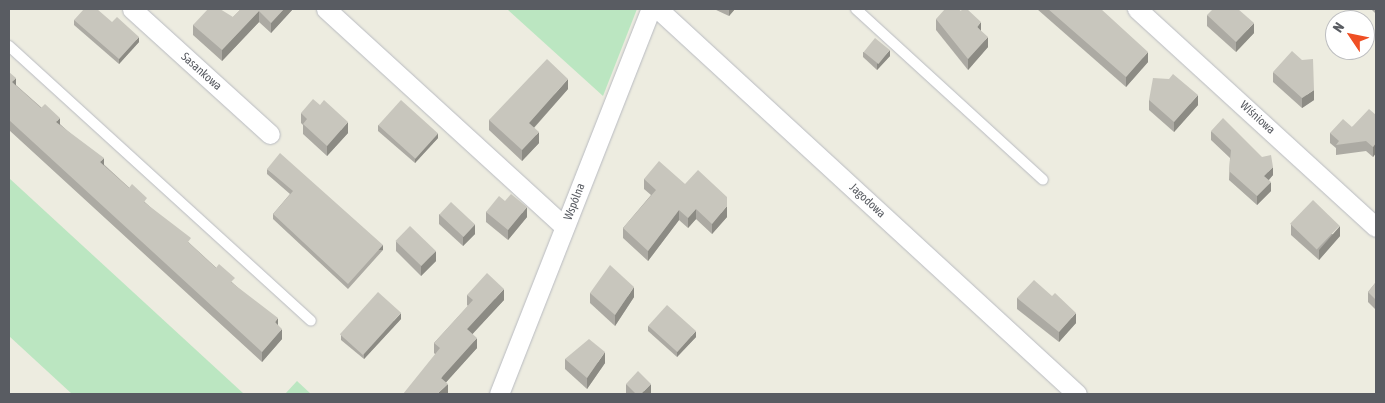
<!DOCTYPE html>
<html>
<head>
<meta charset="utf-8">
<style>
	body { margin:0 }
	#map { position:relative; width:1385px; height:403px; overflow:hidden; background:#edece0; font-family:"Asap Condensed",sans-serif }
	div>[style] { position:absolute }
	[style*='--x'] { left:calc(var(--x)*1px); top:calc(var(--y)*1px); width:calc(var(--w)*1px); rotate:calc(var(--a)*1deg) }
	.green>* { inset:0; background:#bbe6c1 }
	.roads { filter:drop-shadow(0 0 1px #b8bac0) drop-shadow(0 0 1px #b8bac0) }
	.service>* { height:10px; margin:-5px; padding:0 5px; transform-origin:5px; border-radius:5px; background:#fff }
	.minor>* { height:19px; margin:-9.5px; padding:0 9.5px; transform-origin:9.5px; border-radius:9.5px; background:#fff }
	.wall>* { inset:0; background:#acaaa3 }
	.shaded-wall>* { inset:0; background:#8c8b84; transform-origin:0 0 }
	.building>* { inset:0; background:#c8c6bd; transform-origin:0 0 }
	span { translate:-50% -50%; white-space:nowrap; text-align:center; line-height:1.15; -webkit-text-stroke:4px #fff; paint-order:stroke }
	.street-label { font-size:12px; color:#595c62 }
	.frame { position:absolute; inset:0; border:10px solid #595c62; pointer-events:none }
	.north { position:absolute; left:1325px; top:10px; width:50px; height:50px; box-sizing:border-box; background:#fff; border:1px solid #bdbec0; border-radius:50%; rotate:304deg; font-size:14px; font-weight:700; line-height:20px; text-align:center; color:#595c62 }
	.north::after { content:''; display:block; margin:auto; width:18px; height:22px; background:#ef4f24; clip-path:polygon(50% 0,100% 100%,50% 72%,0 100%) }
</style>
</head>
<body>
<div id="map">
	<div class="green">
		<i style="clip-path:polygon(507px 9px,637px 9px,603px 96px)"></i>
		<i style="clip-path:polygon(9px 178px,244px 394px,72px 394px,9px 336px)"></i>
		<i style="clip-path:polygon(297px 381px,311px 394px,285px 394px)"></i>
	</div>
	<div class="roads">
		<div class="service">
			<i style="--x:856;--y:9;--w:253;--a:42.4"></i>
			<i style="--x:9;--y:46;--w:408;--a:42.3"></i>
		</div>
		<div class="minor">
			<i style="--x:132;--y:9;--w:186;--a:42.2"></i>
			<i style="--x:326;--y:9;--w:323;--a:42.4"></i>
			<i style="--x:658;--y:9;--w:569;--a:42.58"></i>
			<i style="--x:1137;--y:9;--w:323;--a:42.4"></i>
			<i style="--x:499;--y:394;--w:414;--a:-68.5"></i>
		</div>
	</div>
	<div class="wall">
		<i style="clip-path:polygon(241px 9px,293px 9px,271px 33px,259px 22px,222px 61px,193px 35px,193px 25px,233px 17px)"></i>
		<i style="clip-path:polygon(714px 9px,735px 9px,729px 16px)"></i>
		<i style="clip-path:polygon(1037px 9px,1094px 9px,1148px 62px,1126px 87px)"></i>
		<i style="clip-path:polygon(1371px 9px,1376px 9px,1376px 14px)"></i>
		<i style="clip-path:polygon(1207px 15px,1254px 33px,1236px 52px,1207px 26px)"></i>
		<i style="clip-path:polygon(936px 19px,981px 31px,988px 47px,968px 70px,936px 30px)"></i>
		<i style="clip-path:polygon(74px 20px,112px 22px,139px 42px,119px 64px,74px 25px)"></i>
		<i style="clip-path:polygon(863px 52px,890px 56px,877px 70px,863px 57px)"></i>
		<i style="clip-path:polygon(9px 72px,16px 85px,60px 124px,235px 285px,278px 325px,282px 339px,262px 362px,9px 130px)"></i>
		<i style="clip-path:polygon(1273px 72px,1314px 100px,1302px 108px,1273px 82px)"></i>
		<i style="clip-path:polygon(568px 89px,534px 128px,539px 143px,522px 161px,489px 130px,489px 120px)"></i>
		<i style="clip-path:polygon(1149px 100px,1198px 105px,1174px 132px,1149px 110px)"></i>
		<i style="clip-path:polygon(301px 113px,348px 133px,327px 156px,303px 134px,303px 125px,301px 123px)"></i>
		<i style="clip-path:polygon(1376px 115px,1376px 153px,1373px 157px,1366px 151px,1336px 155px,1336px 148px,1330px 143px,1330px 133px,1352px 127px)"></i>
		<i style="clip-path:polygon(378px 125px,438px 138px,415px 163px,378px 131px)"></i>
		<i style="clip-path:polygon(1211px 131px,1273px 175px,1269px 180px,1271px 191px,1257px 205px,1229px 180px,1230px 158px,1211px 140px)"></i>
		<i style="clip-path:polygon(267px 169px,383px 250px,348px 289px,273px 219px,273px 214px,290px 194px,267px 174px)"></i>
		<i style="clip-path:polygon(644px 179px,685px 184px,727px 217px,712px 234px,696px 219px,688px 228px,679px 220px,648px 261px,623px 238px,623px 228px,651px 195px,644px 189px)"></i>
		<i style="clip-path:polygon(505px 201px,527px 217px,508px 240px,486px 222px,486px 212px)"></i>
		<i style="clip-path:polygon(439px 214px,475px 234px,463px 246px,439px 224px)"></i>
		<i style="clip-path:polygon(1291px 224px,1340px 236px,1319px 260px,1291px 235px)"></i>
		<i style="clip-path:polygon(396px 241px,436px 261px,421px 276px,396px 251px)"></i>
		<i style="clip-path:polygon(1376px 282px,1376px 310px,1368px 302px,1368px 292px)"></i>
		<i style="clip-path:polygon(590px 293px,634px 297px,615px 326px,590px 303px)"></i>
		<i style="clip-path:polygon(467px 295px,504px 300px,472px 334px,477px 348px,446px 382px,448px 394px,435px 354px,434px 353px,434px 343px,468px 306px,467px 305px)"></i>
		<i style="clip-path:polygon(1052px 296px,1076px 323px,1059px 342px,1017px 309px,1017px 298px)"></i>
		<i style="clip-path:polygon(401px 319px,364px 359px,341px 340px,341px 335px)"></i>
		<i style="clip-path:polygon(648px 326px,696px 337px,677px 357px,648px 331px)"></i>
		<i style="clip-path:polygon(565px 359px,605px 363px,587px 389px,565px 369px)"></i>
		<i style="clip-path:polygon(626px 384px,651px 394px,626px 394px)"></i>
	</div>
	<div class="shaded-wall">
		<i style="clip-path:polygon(284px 9px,293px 9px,271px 33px,271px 23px)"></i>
		<i style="clip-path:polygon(729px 9px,735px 9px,729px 16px)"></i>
		<i style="clip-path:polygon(259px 11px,259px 22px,222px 61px,222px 50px)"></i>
		<i style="clip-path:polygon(981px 22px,981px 32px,977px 27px)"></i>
		<i style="clip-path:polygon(1254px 23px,1254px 33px,1236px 52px,1236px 42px)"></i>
		<i style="clip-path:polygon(139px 37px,139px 42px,119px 64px,119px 59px)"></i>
		<i style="clip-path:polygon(988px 37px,988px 47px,968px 70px,968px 59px)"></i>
		<i style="clip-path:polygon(890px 50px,890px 56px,877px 70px,877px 64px)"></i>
		<i style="clip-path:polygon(1148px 52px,1148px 62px,1126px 87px,1126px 77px)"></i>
		<i style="clip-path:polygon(16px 78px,16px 88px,12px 82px)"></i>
		<i style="clip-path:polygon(568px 79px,568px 89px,529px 133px,529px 123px)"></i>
		<i style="clip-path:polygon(1314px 90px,1314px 100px,1302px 108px,1302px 98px)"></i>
		<i style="clip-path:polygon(1198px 95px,1198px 105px,1174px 132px,1174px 122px)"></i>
		<i style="clip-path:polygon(60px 118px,60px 128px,56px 122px)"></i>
		<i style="clip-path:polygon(348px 122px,348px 133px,327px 156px,327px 146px)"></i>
		<i style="clip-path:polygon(539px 132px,539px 143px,522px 161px,522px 150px)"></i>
		<i style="clip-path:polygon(438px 133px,438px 138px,415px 163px,415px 158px)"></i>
		<i style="clip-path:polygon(1376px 143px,1376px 153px,1373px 157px,1373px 147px)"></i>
		<i style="clip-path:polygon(104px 158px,104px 168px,100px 162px)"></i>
		<i style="clip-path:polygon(1273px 167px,1273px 175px,1264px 185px,1264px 176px)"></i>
		<i style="clip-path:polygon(1271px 182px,1271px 191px,1257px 205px,1257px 196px)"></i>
		<i style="clip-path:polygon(727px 206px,727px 217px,712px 234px,712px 224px)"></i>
		<i style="clip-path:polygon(527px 207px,527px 217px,508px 240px,508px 230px)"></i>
		<i style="clip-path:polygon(696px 209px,696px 219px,688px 228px,688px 218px)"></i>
		<i style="clip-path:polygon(679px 210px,679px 220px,648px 261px,648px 251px)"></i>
		<i style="clip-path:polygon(475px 224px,475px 234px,463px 246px,463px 236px)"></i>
		<i style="clip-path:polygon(1340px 226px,1340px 236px,1319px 260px,1319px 250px)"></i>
		<i style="left:383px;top:245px;width:5px;height:52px;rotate:90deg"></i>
		<i style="clip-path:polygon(436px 251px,436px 261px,421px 276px,421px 265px)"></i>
		<i style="clip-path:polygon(634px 287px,634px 297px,615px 326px,615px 315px)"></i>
		<i style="clip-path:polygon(504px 289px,504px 300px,467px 340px,467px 329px)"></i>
		<i style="clip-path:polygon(401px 313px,401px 319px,364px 359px,364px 354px)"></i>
		<i style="clip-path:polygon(1076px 313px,1076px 323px,1059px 342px,1059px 332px)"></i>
		<i style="clip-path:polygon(278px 318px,278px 329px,275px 322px)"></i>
		<i style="clip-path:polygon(282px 329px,282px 339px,262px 362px,262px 352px)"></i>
		<i style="clip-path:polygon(696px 331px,696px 337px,677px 357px,677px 352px)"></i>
		<i style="clip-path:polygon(477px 338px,477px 348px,441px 388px,441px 378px)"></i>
		<i style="clip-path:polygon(605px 352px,605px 363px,587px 389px,587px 378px)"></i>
		<i style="clip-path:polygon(448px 384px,448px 394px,437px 394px)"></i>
		<i style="clip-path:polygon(651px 384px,651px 394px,641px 394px)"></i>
	</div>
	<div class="building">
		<i style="clip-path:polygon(84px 9px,97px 9px,112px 22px,117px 17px,139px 37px,119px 59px,74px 20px)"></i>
		<i style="clip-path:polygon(208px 9px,220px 9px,233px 17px,241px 9px,284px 9px,271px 23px,259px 11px,222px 50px,193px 25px)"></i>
		<i style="clip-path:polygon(945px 9px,958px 9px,961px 11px,962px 9px,967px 9px,981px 22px,977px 27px,988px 37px,968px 59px,936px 19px)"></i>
		<i style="clip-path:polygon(1048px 9px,1094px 9px,1096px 10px,1097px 9px,1101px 9px,1148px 52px,1126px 77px)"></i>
		<i style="clip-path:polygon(1213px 9px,1238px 9px,1254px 23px,1236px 42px,1207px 15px)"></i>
		<i style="left:875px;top:38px;width:19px;height:18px;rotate:39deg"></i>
		<i style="clip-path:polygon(1292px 51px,1302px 60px,1313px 59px,1314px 90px,1302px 98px,1273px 72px)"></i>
		<i style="clip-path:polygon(547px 59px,568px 79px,529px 123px,539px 132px,522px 150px,489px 120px)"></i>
		<i style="clip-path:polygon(9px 72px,16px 78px,12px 82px,41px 108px,45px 104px,60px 118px,56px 122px,104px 158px,100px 162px,129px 188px,132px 184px,147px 198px,144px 202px,191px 238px,188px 242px,216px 268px,219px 264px,235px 278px,231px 282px,278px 318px,275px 322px,282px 329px,262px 352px,9px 120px)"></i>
		<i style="clip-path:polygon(1173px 74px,1198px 95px,1174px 122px,1149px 100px,1153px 78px,1169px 79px)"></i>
		<i style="clip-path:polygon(313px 99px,320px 105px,324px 100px,348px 122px,327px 146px,303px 124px,307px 119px,301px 113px)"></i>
		<i style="left:401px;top:100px;width:50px;height:34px;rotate:42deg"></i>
		<i style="clip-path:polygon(1369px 109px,1376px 115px,1376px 143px,1373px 147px,1366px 141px,1336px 145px,1339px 141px,1330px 133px,1343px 119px,1352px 127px)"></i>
		<i style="clip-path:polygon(1223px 118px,1262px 157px,1271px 155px,1273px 167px,1264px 176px,1271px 182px,1257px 196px,1229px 171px,1231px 150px,1211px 131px)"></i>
		<i style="clip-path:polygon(280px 153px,383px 245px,348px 284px,273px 214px,293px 191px,267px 169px)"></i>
		<i style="clip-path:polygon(659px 161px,685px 184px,698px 170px,727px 197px,727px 206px,712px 224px,696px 209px,688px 218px,679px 210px,648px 251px,623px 228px,656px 190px,644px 179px)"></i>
		<i style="clip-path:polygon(511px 194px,527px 207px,508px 230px,486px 212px,499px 196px,505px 201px)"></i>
		<i style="left:1313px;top:200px;width:37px;height:33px;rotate:44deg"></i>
		<i style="left:451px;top:202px;width:33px;height:17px;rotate:43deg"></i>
		<i style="left:410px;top:226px;width:36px;height:21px;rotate:44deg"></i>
		<i style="clip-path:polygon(610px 265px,634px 287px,615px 315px,590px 293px)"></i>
		<i style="clip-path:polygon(487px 273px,504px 289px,467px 329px,477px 338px,441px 378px,448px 384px,437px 394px,403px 394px,440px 348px,434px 343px,473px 300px,467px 295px)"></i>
		<i style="clip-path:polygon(1034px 280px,1052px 296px,1055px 293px,1076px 313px,1059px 332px,1017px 298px)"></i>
		<i style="clip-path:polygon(1376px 282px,1376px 300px,1368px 292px)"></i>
		<i style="left:378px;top:292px;width:31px;height:57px;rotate:42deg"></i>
		<i style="left:667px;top:305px;width:39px;height:28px;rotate:42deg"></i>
		<i style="clip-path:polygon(589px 339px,605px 352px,587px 378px,565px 359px)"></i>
		<i style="clip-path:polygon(638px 371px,651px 384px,641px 394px,636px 394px,626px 384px)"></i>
	</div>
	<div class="street-label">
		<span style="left:201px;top:72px;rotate:42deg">Sasankowa</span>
		<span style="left:1257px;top:118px;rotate:42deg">Wiśniowa</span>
		<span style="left:867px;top:201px;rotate:43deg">Jagodowa</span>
		<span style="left:575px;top:202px;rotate:-69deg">Wspólna</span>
	</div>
	<div class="frame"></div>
	<div class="north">N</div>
</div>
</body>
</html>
